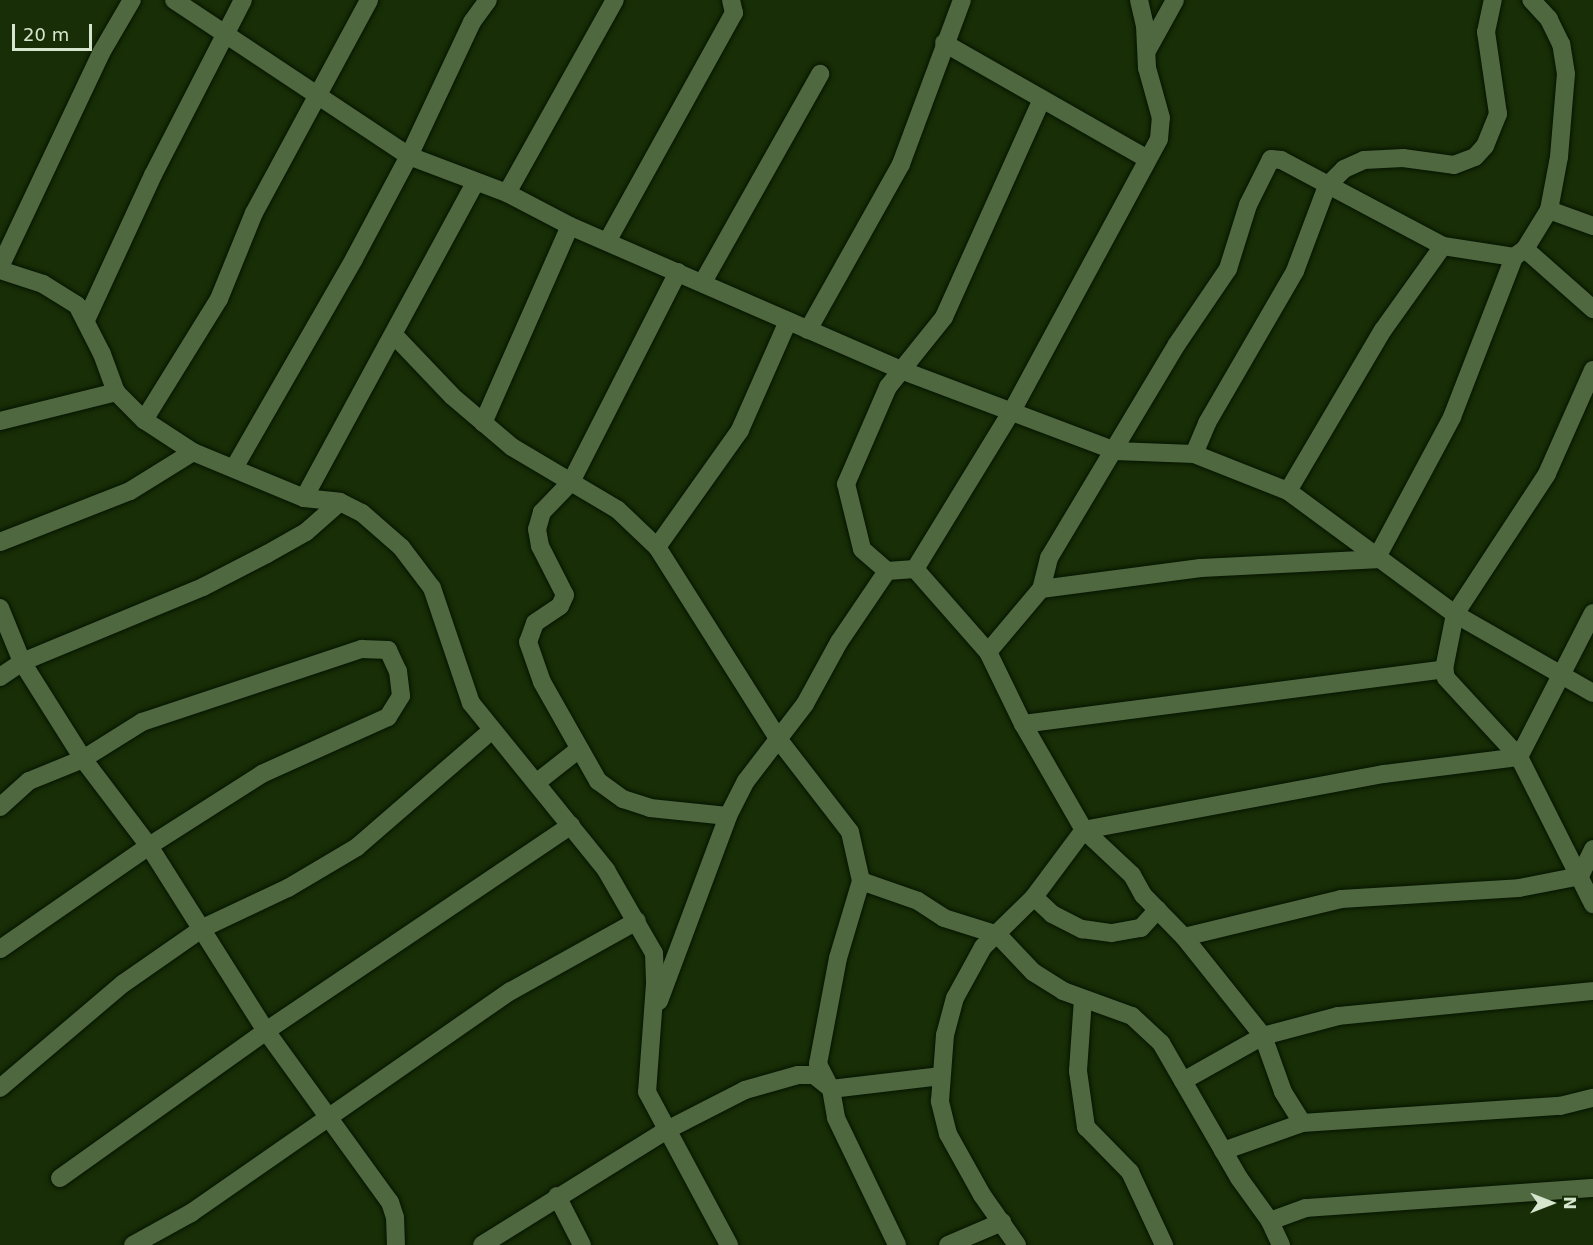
<!DOCTYPE html>
<html>
<head>
<meta charset="utf-8">
<style>
	body { margin:0 }
	#map { position:relative; width:1593px; height:1245px; overflow:hidden; background:#182e06; font-family:"DejaVu Sans",sans-serif }
	div>[style] { position:absolute }
	[style*='--x'] { left:calc(var(--x)*1px); top:calc(var(--y)*1px); width:calc(var(--w)*1px); rotate:calc(var(--a)*1deg) }
	.roads { filter:drop-shadow(0 0 2px #051400) drop-shadow(0 0 2px #051400) }
	.minor>* { height:18px; margin:-9px; padding:0 9px; transform-origin:9px; border-radius:9px; background:#4f6840 }
	span { translate:-50% -50%; white-space:nowrap; text-align:center; line-height:1.15; -webkit-text-stroke:5px #182e06; paint-order:stroke }
	.north { position:absolute; left:1521px; top:1173px; width:60px; height:60px; -webkit-text-stroke:4px #182e06; paint-order:stroke; rotate:90deg; font-size:16px; font-weight:700; line-height:24px; text-align:center; color:#d6e5ce }
	.north::after { content:''; display:block; margin:auto; width:21px; height:27px; background:#d6e5ce; clip-path:polygon(50% 0,100% 100%,50% 72%,0 100%) }
	.scale { position:absolute; left:12px; top:24px; width:80px; height:27px; box-sizing:border-box; border:3px solid #d6e5ce; border-top:0; padding-left:8px; font-size:18px; line-height:21px; white-space:nowrap; color:#d6e5ce; -webkit-text-stroke:4px #182e06; paint-order:stroke }
</style>
</head>
<body>
<div id="map">
	<div class="roads">
		<div class="minor">
			<i style="--x:174;--y:0;--w:282;--a:33.6"></i>
			<i style="--x:409;--y:156;--w:105;--a:20.7"></i>
			<i style="--x:507;--y:193;--w:71;--a:27.6"></i>
			<i style="--x:570;--y:226;--w:361;--a:23.5"></i>
			<i style="--x:901;--y:370;--w:229;--a:20.7"></i>
			<i style="--x:1115;--y:451;--w:79;--a:2.2"></i>
			<i style="--x:1194;--y:454;--w:101;--a:21.5"></i>
			<i style="--x:1288;--y:491;--w:207;--a:36.4"></i>
			<i style="--x:1455;--y:614;--w:159;--a:29.8"></i>
			<i style="--x:944;--y:43;--w:234;--a:29.7"></i>
			<i style="--x:1148;--y:49;--w:56;--a:-61.1"></i>
			<i style="--x:507;--y:193;--w:221;--a:-60.8"></i>
			<i style="--x:1549;--y:210;--w:47;--a:20"></i>
			<i style="--x:608;--y:240;--w:260;--a:-61"></i>
			<i style="--x:734;--y:13;--w:13;--a:-103"></i>
			<i style="--x:1443;--y:246;--w:183;--a:-152"></i>
			<i style="--x:1281;--y:160;--w:10;--a:-174"></i>
			<i style="--x:1271;--y:159;--w:51;--a:116.6"></i>
			<i style="--x:1248;--y:205;--w:67;--a:107.4"></i>
			<i style="--x:1228;--y:269;--w:91;--a:124.2"></i>
			<i style="--x:1177;--y:344;--w:249;--a:120.9"></i>
			<i style="--x:1049;--y:558;--w:32;--a:104"></i>
			<i style="--x:1041;--y:589;--w:82;--a:130.1"></i>
			<i style="--x:988;--y:652;--w:80;--a:64.1"></i>
			<i style="--x:1023;--y:724;--w:122;--a:60.1"></i>
			<i style="--x:1084;--y:830;--w:66;--a:43.2"></i>
			<i style="--x:1132;--y:875;--w:23;--a:61"></i>
			<i style="--x:1143;--y:895;--w:59;--a:45.7"></i>
			<i style="--x:1184;--y:937;--w:162;--a:-13.6"></i>
			<i style="--x:1341;--y:899;--w:178;--a:-3.5"></i>
			<i style="--x:1519;--y:888;--w:62;--a:-11.1"></i>
			<i style="--x:1580;--y:876;--w:30;--a:-64"></i>
			<i style="--x:1525;--y:249;--w:91;--a:41.4"></i>
			<i style="--x:0;--y:267;--w:237;--a:-64.7"></i>
			<i style="--x:101;--y:53;--w:61;--a:-59.7"></i>
			<i style="--x:0;--y:270;--w:45;--a:18"></i>
			<i style="--x:43;--y:284;--w:40;--a:32"></i>
			<i style="--x:77;--y:305;--w:55;--a:63"></i>
			<i style="--x:102;--y:354;--w:40;--a:69.8"></i>
			<i style="--x:116;--y:392;--w:40;--a:45"></i>
			<i style="--x:144;--y:420;--w:59;--a:33.1"></i>
			<i style="--x:193;--y:452;--w:120;--a:22.5"></i>
			<i style="--x:304;--y:498;--w:36;--a:6"></i>
			<i style="--x:340;--y:502;--w:25;--a:27"></i>
			<i style="--x:362;--y:513;--w:52;--a:41.1"></i>
			<i style="--x:401;--y:547;--w:51;--a:52.9"></i>
			<i style="--x:432;--y:588;--w:121;--a:71.3"></i>
			<i style="--x:471;--y:703;--w:215;--a:51"></i>
			<i style="--x:606;--y:870;--w:96;--a:60"></i>
			<i style="--x:654;--y:953;--w:31;--a:88"></i>
			<i style="--x:655;--y:984;--w:108;--a:94.2"></i>
			<i style="--x:647;--y:1092;--w:174;--a:61.8"></i>
			<i style="--x:678;--y:272;--w:236;--a:117"></i>
			<i style="--x:571;--y:482;--w:42;--a:134"></i>
			<i style="--x:542;--y:512;--w:18;--a:106"></i>
			<i style="--x:537;--y:529;--w:17;--a:80"></i>
			<i style="--x:540;--y:546;--w:55;--a:63"></i>
			<i style="--x:565;--y:595;--w:12;--a:114"></i>
			<i style="--x:560;--y:606;--w:30;--a:146"></i>
			<i style="--x:535;--y:623;--w:20;--a:110"></i>
			<i style="--x:528;--y:642;--w:42;--a:70.7"></i>
			<i style="--x:542;--y:682;--w:114;--a:60.5"></i>
			<i style="--x:598;--y:781;--w:31;--a:36"></i>
			<i style="--x:623;--y:799;--w:28;--a:18"></i>
			<i style="--x:650;--y:808;--w:78;--a:5.9"></i>
			<i style="--x:703;--y:282;--w:239;--a:-60.6"></i>
			<i style="--x:86;--y:320;--w:160;--a:-65.2"></i>
			<i style="--x:153;--y:175;--w:197;--a:-62.8"></i>
			<i style="--x:808;--y:330;--w:190;--a:-60.7"></i>
			<i style="--x:901;--y:164;--w:175;--a:-69.6"></i>
			<i style="--x:394;--y:335;--w:84;--a:46.4"></i>
			<i style="--x:452;--y:396;--w:79;--a:40.4"></i>
			<i style="--x:512;--y:447;--w:123;--a:30.7"></i>
			<i style="--x:618;--y:510;--w:54;--a:43.5"></i>
			<i style="--x:657;--y:547;--w:228;--a:57.7"></i>
			<i style="--x:779;--y:740;--w:116;--a:52.3"></i>
			<i style="--x:850;--y:832;--w:50;--a:77.3"></i>
			<i style="--x:861;--y:881;--w:80;--a:106.6"></i>
			<i style="--x:838;--y:958;--w:108;--a:100.7"></i>
			<i style="--x:818;--y:1064;--w:28;--a:63"></i>
			<i style="--x:831;--y:1089;--w:29;--a:80"></i>
			<i style="--x:836;--y:1118;--w:141;--a:64.3"></i>
			<i style="--x:1593;--y:370;--w:114;--a:113.9"></i>
			<i style="--x:1547;--y:474;--w:168;--a:123.3"></i>
			<i style="--x:1455;--y:614;--w:56;--a:101.3"></i>
			<i style="--x:1444;--y:669;--w:9;--a:77"></i>
			<i style="--x:1446;--y:678;--w:108;--a:47.3"></i>
			<i style="--x:1519;--y:757;--w:165;--a:63.3"></i>
			<i style="--x:144;--y:420;--w:142;--a:-58.2"></i>
			<i style="--x:219;--y:299;--w:93;--a:-67.9"></i>
			<i style="--x:254;--y:213;--w:242;--a:-61.6"></i>
			<i style="--x:0;--y:421;--w:120;--a:-14"></i>
			<i style="--x:483;--y:423;--w:215;--a:-66.2"></i>
			<i style="--x:1194;--y:454;--w:34;--a:-67"></i>
			<i style="--x:1207;--y:423;--w:176;--a:-59.9"></i>
			<i style="--x:1295;--y:271;--w:91;--a:-69.4"></i>
			<i style="--x:1327;--y:186;--w:24;--a:-45"></i>
			<i style="--x:1344;--y:169;--w:22;--a:-24"></i>
			<i style="--x:1364;--y:160;--w:39;--a:-3"></i>
			<i style="--x:1403;--y:158;--w:51;--a:7.8"></i>
			<i style="--x:1454;--y:165;--w:22;--a:-21"></i>
			<i style="--x:1475;--y:157;--w:15;--a:-48"></i>
			<i style="--x:1485;--y:146;--w:35;--a:-68"></i>
			<i style="--x:1498;--y:114;--w:83;--a:-98.3"></i>
			<i style="--x:1486;--y:32;--w:33;--a:-78"></i>
			<i style="--x:234;--y:468;--w:241;--a:-60.1"></i>
			<i style="--x:354;--y:259;--w:117;--a:-61.9"></i>
			<i style="--x:409;--y:156;--w:148;--a:-64.8"></i>
			<i style="--x:472;--y:22;--w:27;--a:-54"></i>
			<i style="--x:1288;--y:491;--w:187;--a:-59.5"></i>
			<i style="--x:1383;--y:330;--w:103;--a:-54.5"></i>
			<i style="--x:1443;--y:246;--w:72;--a:8.8"></i>
			<i style="--x:304;--y:498;--w:358;--a:-61.5"></i>
			<i style="--x:0;--y:542;--w:140;--a:-21.4"></i>
			<i style="--x:130;--y:491;--w:74;--a:-31.8"></i>
			<i style="--x:657;--y:547;--w:143;--a:-54.6"></i>
			<i style="--x:740;--y:430;--w:119;--a:-66.2"></i>
			<i style="--x:915;--y:569;--w:185;--a:-58.5"></i>
			<i style="--x:1012;--y:411;--w:309;--a:-61.6"></i>
			<i style="--x:1159;--y:139;--w:21;--a:-85"></i>
			<i style="--x:1161;--y:118;--w:52;--a:-105.6"></i>
			<i style="--x:1147;--y:68;--w:42;--a:-92.7"></i>
			<i style="--x:1145;--y:26;--w:27;--a:-103"></i>
			<i style="--x:915;--y:569;--w:28;--a:176"></i>
			<i style="--x:887;--y:571;--w:33;--a:-139"></i>
			<i style="--x:862;--y:549;--w:67;--a:-103.8"></i>
			<i style="--x:846;--y:484;--w:106;--a:-66.6"></i>
			<i style="--x:888;--y:387;--w:90;--a:-51.3"></i>
			<i style="--x:944;--y:317;--w:237;--a:-65.8"></i>
			<i style="--x:915;--y:569;--w:111;--a:48.7"></i>
			<i style="--x:1041;--y:589;--w:161;--a:-7.5"></i>
			<i style="--x:1201;--y:568;--w:175;--a:-2.9"></i>
			<i style="--x:1376;--y:559;--w:161;--a:-61.8"></i>
			<i style="--x:1452;--y:417;--w:172;--a:-68.8"></i>
			<i style="--x:1514;--y:257;--w:14;--a:-36"></i>
			<i style="--x:1525;--y:249;--w:46;--a:-58.4"></i>
			<i style="--x:1549;--y:210;--w:54;--a:-79.3"></i>
			<i style="--x:1559;--y:157;--w:83;--a:-85.2"></i>
			<i style="--x:1566;--y:74;--w:30;--a:-99"></i>
			<i style="--x:1561;--y:44;--w:28;--a:-116"></i>
			<i style="--x:1549;--y:19;--w:26;--a:-133"></i>
			<i style="--x:0;--y:608;--w:58;--a:67.8"></i>
			<i style="--x:22;--y:662;--w:115;--a:57.8"></i>
			<i style="--x:83;--y:759;--w:109;--a:52.8"></i>
			<i style="--x:149;--y:846;--w:219;--a:57.7"></i>
			<i style="--x:266;--y:1031;--w:211;--a:54.1"></i>
			<i style="--x:390;--y:1202;--w:16;--a:72"></i>
			<i style="--x:395;--y:1217;--w:28;--a:88"></i>
			<i style="--x:0;--y:677;--w:27;--a:-34"></i>
			<i style="--x:22;--y:662;--w:196;--a:-22.5"></i>
			<i style="--x:203;--y:587;--w:72;--a:-27.3"></i>
			<i style="--x:267;--y:554;--w:45;--a:-29.4"></i>
			<i style="--x:306;--y:532;--w:45;--a:-41.4"></i>
			<i style="--x:1023;--y:724;--w:425;--a:-7.4"></i>
			<i style="--x:536;--y:783;--w:53;--a:-38.2"></i>
			<i style="--x:0;--y:807;--w:39;--a:-42"></i>
			<i style="--x:29;--y:781;--w:58;--a:-22.2"></i>
			<i style="--x:83;--y:759;--w:70;--a:-32.1"></i>
			<i style="--x:142;--y:722;--w:232;--a:-18.4"></i>
			<i style="--x:362;--y:649;--w:26;--a:2"></i>
			<i style="--x:388;--y:650;--w:23;--a:65"></i>
			<i style="--x:398;--y:671;--w:25;--a:83"></i>
			<i style="--x:401;--y:696;--w:25;--a:122"></i>
			<i style="--x:388;--y:717;--w:138;--a:155.7"></i>
			<i style="--x:262;--y:774;--w:134;--a:147.5"></i>
			<i style="--x:149;--y:846;--w:181;--a:145.3"></i>
			<i style="--x:861;--y:881;--w:60;--a:19.3"></i>
			<i style="--x:918;--y:901;--w:31;--a:33"></i>
			<i style="--x:944;--y:918;--w:57;--a:17.5"></i>
			<i style="--x:998;--y:935;--w:51;--a:46.6"></i>
			<i style="--x:1033;--y:972;--w:36;--a:32"></i>
			<i style="--x:1063;--y:991;--w:73;--a:19.9"></i>
			<i style="--x:1132;--y:1016;--w:40;--a:43"></i>
			<i style="--x:1161;--y:1043;--w:156;--a:60"></i>
			<i style="--x:1239;--y:1178;--w:53;--a:54.2"></i>
			<i style="--x:1034;--y:897;--w:25;--a:43"></i>
			<i style="--x:1052;--y:914;--w:34;--a:27"></i>
			<i style="--x:1082;--y:929;--w:30;--a:8"></i>
			<i style="--x:1112;--y:933;--w:29;--a:-10"></i>
			<i style="--x:1141;--y:928;--w:25;--a:-48"></i>
			<i style="--x:1184;--y:937;--w:127;--a:51.4"></i>
			<i style="--x:1263;--y:1036;--w:59;--a:70.3"></i>
			<i style="--x:1283;--y:1092;--w:36;--a:58"></i>
			<i style="--x:1302;--y:1123;--w:259;--a:-3.8"></i>
			<i style="--x:1560;--y:1106;--w:34;--a:-14"></i>
			<i style="--x:1083;--y:999;--w:72;--a:94"></i>
			<i style="--x:1078;--y:1071;--w:57;--a:81.9"></i>
			<i style="--x:1086;--y:1127;--w:63;--a:45.6"></i>
			<i style="--x:1130;--y:1172;--w:81;--a:65"></i>
			<i style="--x:659;--y:1001;--w:197;--a:-69.5"></i>
			<i style="--x:728;--y:816;--w:39;--a:-63"></i>
			<i style="--x:746;--y:781;--w:97;--a:-52.5"></i>
			<i style="--x:805;--y:704;--w:71;--a:-61.3"></i>
			<i style="--x:839;--y:642;--w:86;--a:-55.9"></i>
			<i style="--x:1183;--y:1081;--w:92;--a:-29.4"></i>
			<i style="--x:1263;--y:1036;--w:78;--a:-14.9"></i>
			<i style="--x:1338;--y:1016;--w:256;--a:-5.6"></i>
			<i style="--x:0;--y:1088;--w:162;--a:-40.3"></i>
			<i style="--x:124;--y:983;--w:96;--a:-34.8"></i>
			<i style="--x:203;--y:928;--w:94;--a:-25.2"></i>
			<i style="--x:288;--y:888;--w:80;--a:-30.7"></i>
			<i style="--x:357;--y:847;--w:179;--a:-40.9"></i>
			<i style="--x:1223;--y:1151;--w:84;--a:-19.5"></i>
			<i style="--x:60;--y:1178;--w:253;--a:-35.5"></i>
			<i style="--x:266;--y:1031;--w:368;--a:-34"></i>
			<i style="--x:557;--y:1196;--w:55;--a:63"></i>
			<i style="--x:133;--y:1245;--w:66;--a:-28.9"></i>
			<i style="--x:191;--y:1213;--w:389;--a:-34.8"></i>
			<i style="--x:511;--y:991;--w:144;--a:-29.1"></i>
			<i style="--x:482;--y:1245;--w:216;--a:-31.9"></i>
			<i style="--x:665;--y:1131;--w:90;--a:-27.1"></i>
			<i style="--x:745;--y:1090;--w:55;--a:-15.8"></i>
			<i style="--x:798;--y:1075;--w:16;--a:0"></i>
			<i style="--x:814;--y:1075;--w:22;--a:39"></i>
			<i style="--x:831;--y:1089;--w:111;--a:-6.7"></i>
			<i style="--x:948;--y:1245;--w:59;--a:-23.1"></i>
			<i style="--x:1017;--y:1245;--w:61;--a:-125"></i>
			<i style="--x:982;--y:1195;--w:70;--a:-119.1"></i>
			<i style="--x:948;--y:1134;--w:34;--a:-104"></i>
			<i style="--x:940;--y:1101;--w:66;--a:-85.7"></i>
			<i style="--x:945;--y:1035;--w:38;--a:-75"></i>
			<i style="--x:955;--y:998;--w:58;--a:-61.2"></i>
			<i style="--x:983;--y:947;--w:71;--a:-44.4"></i>
			<i style="--x:1034;--y:897;--w:84;--a:-53.3"></i>
			<i style="--x:1084;--y:830;--w:305;--a:-10.6"></i>
			<i style="--x:1384;--y:774;--w:136;--a:-7.2"></i>
			<i style="--x:1519;--y:757;--w:162;--a:-62.8"></i>
			<i style="--x:1281;--y:1245;--w:26;--a:-115"></i>
			<i style="--x:1270;--y:1221;--w:38;--a:-20"></i>
			<i style="--x:1306;--y:1208;--w:288;--a:-4"></i>
		</div>
	</div>
	<div class="north">N</div>
	<div class="scale">20 m</div>
</div>
</body>
</html>
